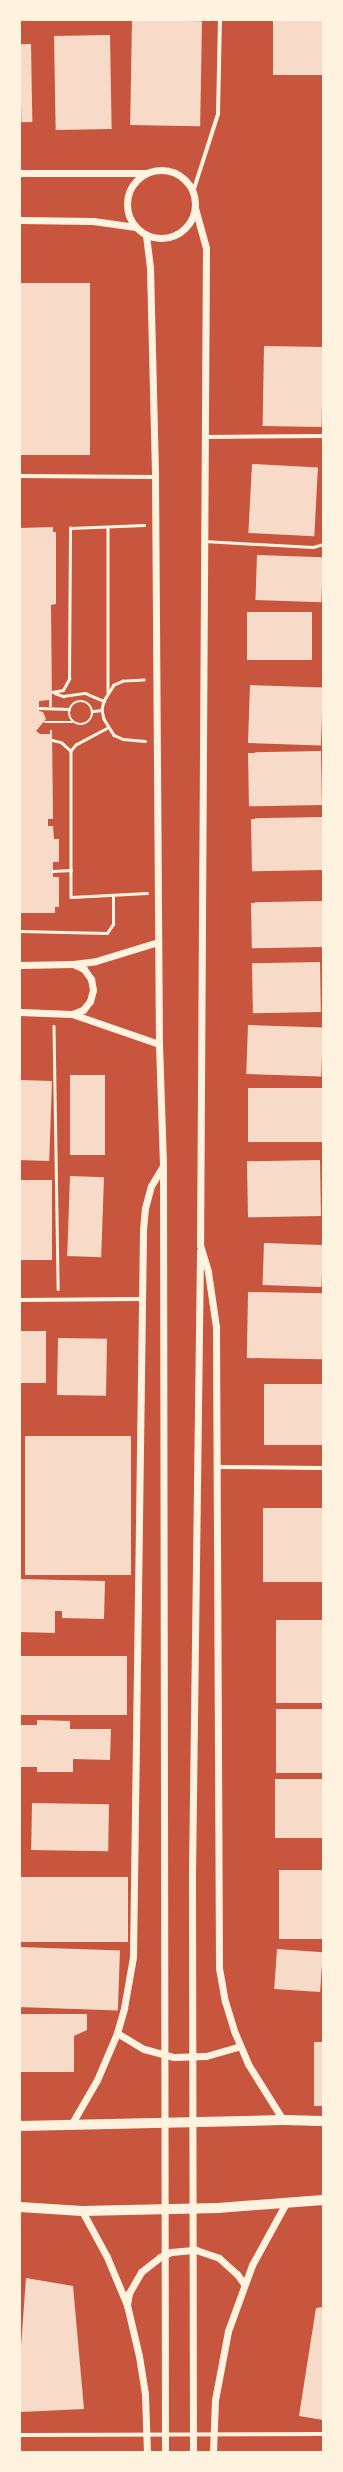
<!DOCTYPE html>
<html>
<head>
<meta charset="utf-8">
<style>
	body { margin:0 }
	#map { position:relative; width:343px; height:2472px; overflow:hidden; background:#c8553d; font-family:"Space Grotesk",sans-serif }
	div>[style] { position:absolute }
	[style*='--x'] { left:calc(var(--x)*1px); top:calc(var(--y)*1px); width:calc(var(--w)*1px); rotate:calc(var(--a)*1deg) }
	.building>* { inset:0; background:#f7dbc8; transform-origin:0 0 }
	.path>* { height:2.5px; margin:-1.25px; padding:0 1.25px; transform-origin:1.25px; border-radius:1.25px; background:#fff3e0 }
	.path>.ring { margin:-1.25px; padding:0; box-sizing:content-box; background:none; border:2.5px solid #fff3e0; border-radius:50% }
	.service>* { height:3px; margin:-1.5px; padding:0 1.5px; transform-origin:1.5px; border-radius:1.5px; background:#fff3e0 }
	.minor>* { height:4px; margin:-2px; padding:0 2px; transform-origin:2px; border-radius:2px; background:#fff3e0 }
	.tertiary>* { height:7px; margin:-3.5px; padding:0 3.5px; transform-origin:3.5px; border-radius:3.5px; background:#fff3e0 }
	.tertiary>.ring { margin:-3.5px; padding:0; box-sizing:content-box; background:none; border:7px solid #fff3e0; border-radius:50% }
	.primary>* { height:10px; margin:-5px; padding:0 5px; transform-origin:5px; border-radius:5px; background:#fff3e0 }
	span { translate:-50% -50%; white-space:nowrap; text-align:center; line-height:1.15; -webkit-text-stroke:4px #fff3e0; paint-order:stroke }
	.frame { position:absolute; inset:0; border:21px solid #fff3e0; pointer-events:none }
</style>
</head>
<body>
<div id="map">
	<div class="building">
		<i style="left:132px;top:20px;width:70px;height:105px;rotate:1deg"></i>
		<i style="left:273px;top:20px;width:50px;height:55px"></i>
		<i style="left:110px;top:35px;width:94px;height:56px;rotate:89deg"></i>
		<i style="left:31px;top:44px;width:78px;height:11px;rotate:89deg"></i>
		<i style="left:90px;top:283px;width:172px;height:70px;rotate:90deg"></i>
		<i style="left:264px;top:346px;width:59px;height:80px;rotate:1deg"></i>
		<i style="left:252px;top:464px;width:66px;height:69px;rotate:3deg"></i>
		<i style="clip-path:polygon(53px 527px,53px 532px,56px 532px,56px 604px,51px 605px,52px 707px,49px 707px,49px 700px,39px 701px,39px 711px,43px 712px,46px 719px,36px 731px,40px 734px,50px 734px,50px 730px,52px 730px,53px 819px,48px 819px,48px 826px,53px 826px,54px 839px,59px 839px,59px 862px,53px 862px,53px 877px,59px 877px,59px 907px,55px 907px,55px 913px,20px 913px,20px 528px)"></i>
		<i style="left:257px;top:555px;width:66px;height:45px;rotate:2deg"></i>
		<i style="left:247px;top:612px;width:65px;height:48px"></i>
		<i style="left:250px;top:685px;width:73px;height:58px;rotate:2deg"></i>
		<i style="left:321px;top:751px;width:54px;height:73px;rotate:89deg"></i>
		<i style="left:322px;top:817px;width:53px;height:71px;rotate:89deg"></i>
		<i style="left:322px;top:901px;width:46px;height:71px;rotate:89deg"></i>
		<i style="left:320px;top:962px;width:50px;height:68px;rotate:89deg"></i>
		<i style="left:248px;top:1025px;width:75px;height:49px;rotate:2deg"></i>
		<i style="left:70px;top:1075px;width:35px;height:80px"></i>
		<i style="left:20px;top:1080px;width:32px;height:80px;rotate:2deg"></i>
		<i style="left:248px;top:1088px;width:75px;height:54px"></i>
		<i style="left:320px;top:1160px;width:56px;height:73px;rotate:89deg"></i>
		<i style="left:70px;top:1176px;width:34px;height:80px;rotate:2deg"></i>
		<i style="left:20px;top:1180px;width:32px;height:80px"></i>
		<i style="left:264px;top:1243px;width:59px;height:42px;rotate:2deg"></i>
		<i style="left:248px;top:1292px;width:75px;height:66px;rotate:1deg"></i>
		<i style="left:20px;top:1331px;width:26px;height:52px"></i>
		<i style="left:58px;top:1338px;width:49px;height:57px;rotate:1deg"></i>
		<i style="left:323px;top:1384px;width:61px;height:59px;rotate:90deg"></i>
		<i style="left:25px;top:1436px;width:106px;height:139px"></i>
		<i style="left:323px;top:1508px;width:74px;height:60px;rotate:90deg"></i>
		<i style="clip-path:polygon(20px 1579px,105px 1581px,104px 1619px,62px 1618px,62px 1611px,55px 1611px,55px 1633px,20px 1632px)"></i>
		<i style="left:323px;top:1620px;width:83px;height:47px;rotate:90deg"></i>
		<i style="left:20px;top:1656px;width:107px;height:59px"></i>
		<i style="left:276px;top:1709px;width:47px;height:64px"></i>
		<i style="clip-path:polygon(37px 1720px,70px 1721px,70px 1729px,111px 1729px,110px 1760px,73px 1759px,73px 1772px,37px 1772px,37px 1767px,20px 1767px,20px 1725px,37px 1725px)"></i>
		<i style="left:275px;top:1779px;width:48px;height:59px"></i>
		<i style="left:32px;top:1803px;width:77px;height:47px;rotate:1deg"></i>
		<i style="left:323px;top:1870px;width:69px;height:44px;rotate:90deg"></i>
		<i style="left:128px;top:1877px;width:65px;height:108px;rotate:90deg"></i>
		<i style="left:20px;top:1947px;width:100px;height:60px;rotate:2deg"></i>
		<i style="left:277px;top:1949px;width:46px;height:40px;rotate:4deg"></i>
		<i style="clip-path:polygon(20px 2014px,87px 2014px,87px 2030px,74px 2036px,74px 2072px,20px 2072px)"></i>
		<i style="left:314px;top:2042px;width:9px;height:64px"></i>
		<i style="clip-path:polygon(26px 2278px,73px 2286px,84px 2409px,20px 2412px,20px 2360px)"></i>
		<i style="clip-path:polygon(323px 2307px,323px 2420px,299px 2416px,316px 2308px)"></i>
	</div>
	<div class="path">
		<i style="--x:108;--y:527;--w:165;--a:90"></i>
		<i style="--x:144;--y:680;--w:21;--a:177"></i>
		<i style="--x:123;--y:681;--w:10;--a:156"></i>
		<i style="--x:114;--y:685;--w:19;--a:122"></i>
		<i style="--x:104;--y:701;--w:9;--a:103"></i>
		<i style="--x:102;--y:710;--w:9;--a:77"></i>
		<i style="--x:104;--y:719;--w:19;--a:58"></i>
		<i style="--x:114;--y:735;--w:10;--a:24"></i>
		<i style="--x:123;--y:739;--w:22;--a:5"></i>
		<i style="--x:52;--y:692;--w:11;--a:-10"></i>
		<i style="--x:63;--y:690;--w:13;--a:-61"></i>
		<i style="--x:69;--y:679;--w:151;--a:-89.6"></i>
		<i style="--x:70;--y:528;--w:74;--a:-2.3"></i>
		<i style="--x:55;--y:693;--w:9;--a:21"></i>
		<i style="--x:63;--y:696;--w:22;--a:-8"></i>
		<i style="--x:85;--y:693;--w:21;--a:23"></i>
		<i class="ring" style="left:69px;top:701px;width:21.5px;height:21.5px"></i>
		<i style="--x:39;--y:708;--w:30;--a:2"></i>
		<i style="--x:93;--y:711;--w:9;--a:-6"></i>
		<i style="--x:45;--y:722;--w:27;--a:0"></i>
		<i style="--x:108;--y:728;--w:36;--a:152"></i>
		<i style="--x:76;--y:745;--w:8;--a:130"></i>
		<i style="--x:71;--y:751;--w:146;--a:90"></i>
		<i style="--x:71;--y:897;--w:76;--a:-3"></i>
		<i style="--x:52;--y:740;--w:9;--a:13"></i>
		<i style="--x:61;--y:742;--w:13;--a:42"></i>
		<i style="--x:53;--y:871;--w:18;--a:-3"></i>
		<i style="--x:20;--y:931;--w:87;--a:1.3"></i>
		<i style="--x:107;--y:933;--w:11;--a:-56"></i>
		<i style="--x:113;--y:924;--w:28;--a:-90"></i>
		<i style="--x:54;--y:1026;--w:263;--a:89.1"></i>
	</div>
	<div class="service">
		<i style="--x:204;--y:541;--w:109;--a:3.2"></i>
		<i style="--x:313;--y:547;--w:10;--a:-17"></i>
	</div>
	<div class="minor">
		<i style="--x:193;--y:192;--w:82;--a:-72.2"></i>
		<i style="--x:218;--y:114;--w:94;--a:-88.8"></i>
		<i style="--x:204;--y:437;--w:119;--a:-0.5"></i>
		<i style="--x:20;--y:476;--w:135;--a:0.4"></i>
		<i style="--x:20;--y:1300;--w:122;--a:-0.5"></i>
		<i style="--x:216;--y:1467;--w:107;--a:0.5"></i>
		<i style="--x:20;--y:2435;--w:303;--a:-0.2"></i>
	</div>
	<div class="tertiary">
		<i class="ring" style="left:127px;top:170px;width:61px;height:61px"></i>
		<i style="--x:20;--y:173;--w:126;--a:0"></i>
		<i style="--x:195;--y:208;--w:41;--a:74.6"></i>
		<i style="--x:206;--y:248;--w:997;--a:90.34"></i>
		<i style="--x:200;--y:1245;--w:28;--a:73"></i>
		<i style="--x:208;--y:1272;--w:56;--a:81.7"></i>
		<i style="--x:216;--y:1327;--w:641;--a:89.73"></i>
		<i style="--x:219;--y:1968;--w:34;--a:80"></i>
		<i style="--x:225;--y:2001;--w:34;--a:73"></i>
		<i style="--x:235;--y:2033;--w:34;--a:67"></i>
		<i style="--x:248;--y:2064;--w:66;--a:58"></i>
		<i style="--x:20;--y:220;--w:73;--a:0.8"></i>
		<i style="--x:93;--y:221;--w:43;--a:7.9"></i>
		<i style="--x:146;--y:235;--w:33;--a:83"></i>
		<i style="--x:150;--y:268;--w:209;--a:88.6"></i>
		<i style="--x:155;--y:477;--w:567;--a:89.6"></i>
		<i style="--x:159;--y:1044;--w:122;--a:88.1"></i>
		<i style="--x:163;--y:1166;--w:1286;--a:89.91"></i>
		<i style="--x:20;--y:965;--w:53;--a:-1.1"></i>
		<i style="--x:73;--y:964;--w:23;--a:-7"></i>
		<i style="--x:96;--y:961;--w:65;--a:-17"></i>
		<i style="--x:20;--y:1012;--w:52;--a:2.2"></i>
		<i style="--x:72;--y:1014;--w:92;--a:19"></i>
		<i style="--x:72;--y:1014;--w:12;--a:-20"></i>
		<i style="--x:83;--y:1010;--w:11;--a:-52"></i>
		<i style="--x:90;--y:1001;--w:11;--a:-75"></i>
		<i style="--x:93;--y:990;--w:11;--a:-100"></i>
		<i style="--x:91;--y:979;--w:12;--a:-125"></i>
		<i style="--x:84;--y:969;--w:12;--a:-156"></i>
		<i style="--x:117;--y:2033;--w:31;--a:31"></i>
		<i style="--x:144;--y:2049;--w:31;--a:15"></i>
		<i style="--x:174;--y:2057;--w:32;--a:-2"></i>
		<i style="--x:206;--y:2056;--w:35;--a:-16"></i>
		<i style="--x:71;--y:2125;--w:52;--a:-60"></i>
		<i style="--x:97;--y:2080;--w:51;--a:-66.9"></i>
		<i style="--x:117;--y:2033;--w:26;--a:-74"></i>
		<i style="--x:124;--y:2008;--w:52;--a:-80"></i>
		<i style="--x:133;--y:1957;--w:727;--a:-89.21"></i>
		<i style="--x:143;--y:1230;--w:22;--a:-85"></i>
		<i style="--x:145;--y:1208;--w:23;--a:-75"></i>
		<i style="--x:151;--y:1186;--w:23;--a:-59"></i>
		<i style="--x:82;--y:2211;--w:52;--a:61.5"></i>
		<i style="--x:107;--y:2257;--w:52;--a:67.4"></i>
		<i style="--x:127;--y:2305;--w:52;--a:76.8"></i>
		<i style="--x:139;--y:2356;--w:39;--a:81"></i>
		<i style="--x:145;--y:2395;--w:57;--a:88"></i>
		<i style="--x:127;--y:2305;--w:12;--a:-81"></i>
		<i style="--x:129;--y:2293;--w:24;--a:-60"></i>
		<i style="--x:141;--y:2272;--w:24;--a:-38"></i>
		<i style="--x:160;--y:2257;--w:12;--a:-24"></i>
		<i style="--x:171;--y:2252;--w:25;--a:-5"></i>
		<i style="--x:196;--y:2250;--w:24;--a:19"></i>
		<i style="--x:219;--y:2258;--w:24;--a:42"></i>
		<i style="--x:237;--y:2274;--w:12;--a:55"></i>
		<i style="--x:193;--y:2452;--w:578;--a:-90.1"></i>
		<i style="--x:192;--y:1874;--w:623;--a:-89.26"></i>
		<i style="--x:213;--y:2452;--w:52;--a:-87.8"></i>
		<i style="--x:215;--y:2400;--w:70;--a:-79.3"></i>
		<i style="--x:228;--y:2331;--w:70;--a:-70"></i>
		<i style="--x:252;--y:2265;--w:71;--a:-61.3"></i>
	</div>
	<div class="primary">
		<i style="--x:20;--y:2126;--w:263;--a:-1.3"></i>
		<i style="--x:283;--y:2120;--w:40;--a:1.4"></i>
		<i style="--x:20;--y:2207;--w:62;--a:3.7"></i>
		<i style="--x:82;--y:2211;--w:136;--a:-1.3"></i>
		<i style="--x:218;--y:2208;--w:105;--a:-4.4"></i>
	</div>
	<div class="frame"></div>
</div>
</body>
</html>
